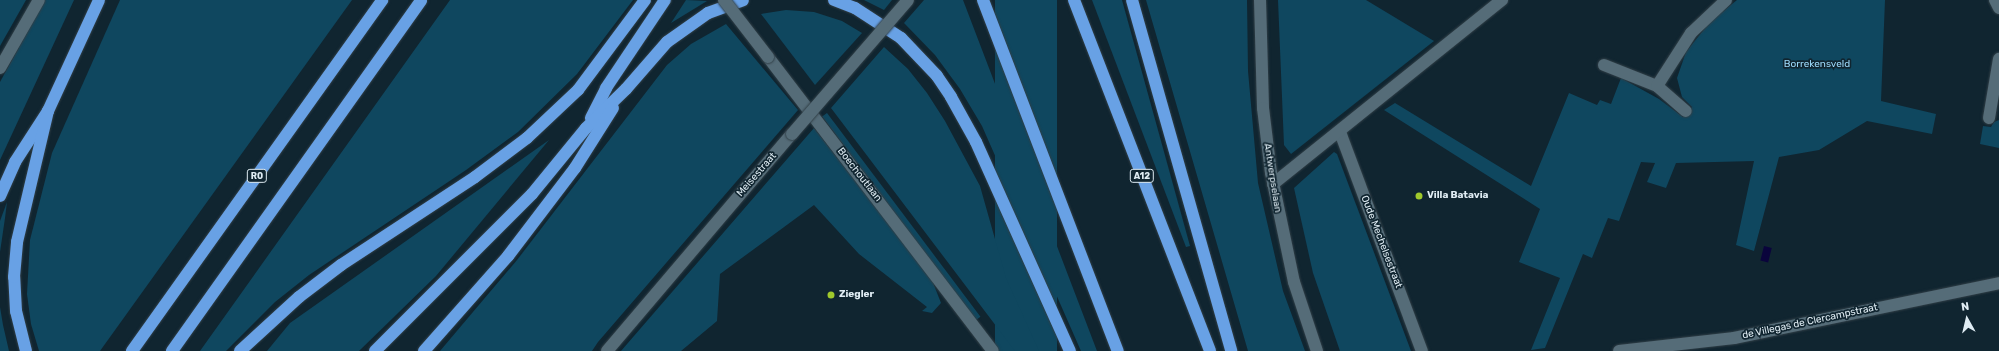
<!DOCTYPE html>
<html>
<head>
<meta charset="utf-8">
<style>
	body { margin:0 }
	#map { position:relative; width:1999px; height:351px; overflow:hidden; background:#102530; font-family:Rubik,sans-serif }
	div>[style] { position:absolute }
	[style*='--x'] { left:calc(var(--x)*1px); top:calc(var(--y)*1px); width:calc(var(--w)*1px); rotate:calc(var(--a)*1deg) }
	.green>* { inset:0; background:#0f475f; transform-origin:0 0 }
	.water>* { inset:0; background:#0a043c; transform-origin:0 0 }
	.roads { filter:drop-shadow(0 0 1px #313f47) drop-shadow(0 0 1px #313f47) }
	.minor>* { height:12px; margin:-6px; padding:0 6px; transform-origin:6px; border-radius:6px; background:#556c78 }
	.secondary>* { height:12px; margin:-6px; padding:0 6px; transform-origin:6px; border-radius:6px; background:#556c78 }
	.motorway>* { height:12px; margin:-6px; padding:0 6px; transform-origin:6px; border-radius:6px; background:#68a1e5 }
	.bridges { filter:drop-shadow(0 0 1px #313f47) drop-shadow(0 0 1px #313f47) }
	.minor-bridge>* { height:12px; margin:-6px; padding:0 6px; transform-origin:6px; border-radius:6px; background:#556c78 }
	.secondary-bridge>* { height:12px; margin:-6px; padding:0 6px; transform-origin:6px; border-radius:6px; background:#556c78 }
	.dots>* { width:11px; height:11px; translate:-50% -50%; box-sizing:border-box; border:2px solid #102530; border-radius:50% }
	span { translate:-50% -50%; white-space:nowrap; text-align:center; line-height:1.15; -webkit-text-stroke:3.5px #102530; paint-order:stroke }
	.shield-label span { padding:1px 3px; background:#102530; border:1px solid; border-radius:3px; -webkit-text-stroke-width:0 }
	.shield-label { font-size:9px; color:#dfecf3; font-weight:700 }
	.park-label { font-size:10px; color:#9bd9fa }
	.street-label { font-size:10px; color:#dfecf3 }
	.poi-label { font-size:10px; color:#dfecf3; font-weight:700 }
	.left { translate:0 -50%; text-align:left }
	.north { position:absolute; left:1947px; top:299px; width:40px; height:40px; -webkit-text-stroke:3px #102530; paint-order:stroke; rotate:352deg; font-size:11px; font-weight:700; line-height:16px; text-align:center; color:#dfecf3 }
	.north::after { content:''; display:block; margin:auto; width:14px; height:18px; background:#dfecf3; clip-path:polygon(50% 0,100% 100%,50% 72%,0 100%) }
</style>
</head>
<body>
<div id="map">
	<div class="green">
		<i style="clip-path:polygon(0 0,26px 0,0 46px)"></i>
		<i style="clip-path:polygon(45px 0,74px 0,0 160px,0 82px)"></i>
		<i style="clip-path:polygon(120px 0,352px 0,100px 351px,39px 351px,31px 324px,27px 294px,30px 240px,52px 153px)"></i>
		<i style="clip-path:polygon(450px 0,633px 0,577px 74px,518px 132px,466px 170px,309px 275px,275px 302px,226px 351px,200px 351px)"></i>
		<i style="clip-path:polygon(686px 0,707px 1px,671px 23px)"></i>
		<i style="clip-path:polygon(864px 0,892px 0,884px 10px)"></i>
		<i style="clip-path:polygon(924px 0,963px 0,1097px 351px,1081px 351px,982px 126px,960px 89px,935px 55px,904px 23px)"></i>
		<i style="left:995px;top:0;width:62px;height:376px"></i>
		<i style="clip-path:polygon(1092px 0,1122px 0,1190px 246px,1186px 247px)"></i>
		<i style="clip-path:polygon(1146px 0,1247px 0,1248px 71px,1258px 183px,1283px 291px,1305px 351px,1248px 351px)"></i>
		<i style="clip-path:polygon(1278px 0,1366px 0,1434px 41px,1291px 154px,1284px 145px)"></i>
		<i style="clip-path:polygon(1737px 0,1885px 0,1881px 101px,1936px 114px,1932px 134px,1867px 121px,1819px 150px,1779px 157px,1754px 251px,1736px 245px,1754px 161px,1676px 163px,1666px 188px,1647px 182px,1655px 163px,1641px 162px,1619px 221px,1608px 218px,1592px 258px,1583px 254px,1545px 348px,1531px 350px,1560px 278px,1519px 262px,1540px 209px,1384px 110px,1395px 103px,1531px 186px,1569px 93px,1597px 105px,1600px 100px,1611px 104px,1621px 78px,1659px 99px,1683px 117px,1692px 107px,1682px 97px,1677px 78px,1686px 52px,1710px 22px)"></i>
		<i style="clip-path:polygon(786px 10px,814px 12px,842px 21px,862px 33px,815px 85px,761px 14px)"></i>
		<i style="clip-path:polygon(726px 24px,798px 110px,598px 342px,592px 351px,440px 351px,517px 260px,667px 65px,691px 44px)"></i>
		<i style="clip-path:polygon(884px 47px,908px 69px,927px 93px,945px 121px,980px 186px,1006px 278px,1039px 351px,1015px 351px,831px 108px)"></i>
		<i style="left:827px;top:113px;width:255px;height:6px;rotate:53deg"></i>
		<i style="clip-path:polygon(1999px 120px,1999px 148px,1980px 144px,1983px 126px,1991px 127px,1994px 122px)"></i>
		<i style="clip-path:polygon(814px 128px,932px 280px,941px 303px,932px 313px,922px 311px,927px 307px,859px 254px,814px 205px,720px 274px,717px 321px,681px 351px,621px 351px)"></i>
		<i style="clip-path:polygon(549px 140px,436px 276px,359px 351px,267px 351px,290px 323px)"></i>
		<i style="clip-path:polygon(1334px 152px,1337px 154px,1411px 351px,1340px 351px,1313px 273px,1294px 188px)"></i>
		<i style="clip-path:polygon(7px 202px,5px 218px,0 252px,0 221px)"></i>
		<i style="clip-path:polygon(0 307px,3px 325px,9px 351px,0 351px)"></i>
	</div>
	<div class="water">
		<i style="left:1764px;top:246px;width:8px;height:15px;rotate:14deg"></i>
	</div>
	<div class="roads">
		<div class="minor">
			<i style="--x:1995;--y:0;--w:9;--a:63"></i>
			<i style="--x:1604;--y:65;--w:57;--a:21.6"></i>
			<i style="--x:1657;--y:86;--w:38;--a:41"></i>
			<i style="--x:0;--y:68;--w:78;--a:-60.2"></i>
			<i style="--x:1657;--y:86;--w:63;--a:-57.3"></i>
			<i style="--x:1691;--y:33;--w:48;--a:-43.3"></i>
			<i style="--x:1989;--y:118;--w:60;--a:-80.4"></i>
			<i style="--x:1340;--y:132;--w:234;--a:69.5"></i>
			<i style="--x:1273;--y:184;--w:294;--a:-38.8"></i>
			<i style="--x:607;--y:351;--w:285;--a:-49.6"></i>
			<i style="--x:1619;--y:351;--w:116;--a:-6.4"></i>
			<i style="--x:1734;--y:338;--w:271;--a:-11.7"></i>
		</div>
		<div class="secondary">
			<i style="--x:1260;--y:0;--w:108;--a:88.4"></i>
			<i style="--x:1263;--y:108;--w:65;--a:83"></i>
			<i style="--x:1271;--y:173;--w:111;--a:78.1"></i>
			<i style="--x:1294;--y:282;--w:73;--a:71.6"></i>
			<i style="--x:768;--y:57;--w:370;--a:52.6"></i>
		</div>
		<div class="motorway">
			<i style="--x:834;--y:0;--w:22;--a:21"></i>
			<i style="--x:855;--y:8;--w:55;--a:33.1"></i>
			<i style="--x:901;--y:38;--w:52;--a:46.5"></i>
			<i style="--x:937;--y:76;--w:25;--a:56"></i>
			<i style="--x:951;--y:97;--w:51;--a:60.9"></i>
			<i style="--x:976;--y:142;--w:229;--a:65.8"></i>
			<i style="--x:983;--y:0;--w:376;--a:69"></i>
			<i style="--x:1074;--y:0;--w:376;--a:68.8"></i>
			<i style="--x:1132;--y:0;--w:365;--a:74.2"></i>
			<i style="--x:591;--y:118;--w:34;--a:-63"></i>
			<i style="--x:606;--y:88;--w:106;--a:-56.2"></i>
			<i style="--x:0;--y:196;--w:37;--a:-66"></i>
			<i style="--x:15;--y:162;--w:61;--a:-57.1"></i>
			<i style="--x:48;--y:111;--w:122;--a:-65.3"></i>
			<i style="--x:26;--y:351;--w:41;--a:-104"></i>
			<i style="--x:16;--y:311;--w:34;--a:-93"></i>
			<i style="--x:14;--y:277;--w:35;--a:-85"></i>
			<i style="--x:17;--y:242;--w:135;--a:-76.7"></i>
			<i style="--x:132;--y:351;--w:431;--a:-54.5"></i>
			<i style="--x:172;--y:351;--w:430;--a:-54.6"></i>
			<i style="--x:240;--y:351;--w:80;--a:-42.5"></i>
			<i style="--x:299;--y:297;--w:53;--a:-37.3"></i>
			<i style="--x:341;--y:265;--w:160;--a:-33.3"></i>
			<i style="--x:475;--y:177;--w:65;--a:-36.9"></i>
			<i style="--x:527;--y:138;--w:70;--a:-43.3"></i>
			<i style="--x:578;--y:90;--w:112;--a:-53.3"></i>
			<i style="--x:375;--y:351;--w:222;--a:-45"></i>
			<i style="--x:532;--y:194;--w:85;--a:-50.7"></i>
			<i style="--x:586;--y:128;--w:56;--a:-44.3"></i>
			<i style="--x:626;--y:89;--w:62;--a:-48.9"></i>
			<i style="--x:667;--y:42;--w:50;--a:-35.3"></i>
			<i style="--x:708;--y:13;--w:37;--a:-20"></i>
			<i style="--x:424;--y:351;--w:127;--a:-48.5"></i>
			<i style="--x:508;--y:256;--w:111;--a:-52.7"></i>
			<i style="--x:575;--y:168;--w:71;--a:-57.7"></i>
		</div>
	</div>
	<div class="bridges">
		<div class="minor-bridge">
			<i style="--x:792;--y:134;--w:177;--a:-49.1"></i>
		</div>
		<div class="secondary-bridge">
			<i style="--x:724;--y:0;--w:72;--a:52.3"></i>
		</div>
	</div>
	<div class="dots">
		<i style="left:1419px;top:196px;background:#a0c92c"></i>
		<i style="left:831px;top:295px;background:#a0c92c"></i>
	</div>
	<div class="shield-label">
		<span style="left:257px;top:176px">R0</span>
		<span style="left:1142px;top:176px">A12</span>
	</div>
	<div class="park-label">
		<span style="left:1817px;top:65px">Borrekensveld</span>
	</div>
	<div class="street-label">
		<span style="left:757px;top:175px;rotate:-49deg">Meisestraat</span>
		<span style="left:859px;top:175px;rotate:52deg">Boechoutlaan</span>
		<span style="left:1272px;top:178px;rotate:81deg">Antwerpselaan</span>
		<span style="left:1381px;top:242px;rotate:69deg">Oude Mechelsestraat</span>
		<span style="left:1810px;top:322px;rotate:-12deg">de Villegas de Clercampstraat</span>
	</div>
	<div class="poi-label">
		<span class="left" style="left:1427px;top:196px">Villa Batavia</span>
		<span class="left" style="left:839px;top:295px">Ziegler</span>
	</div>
	<div class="north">N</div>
</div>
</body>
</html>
